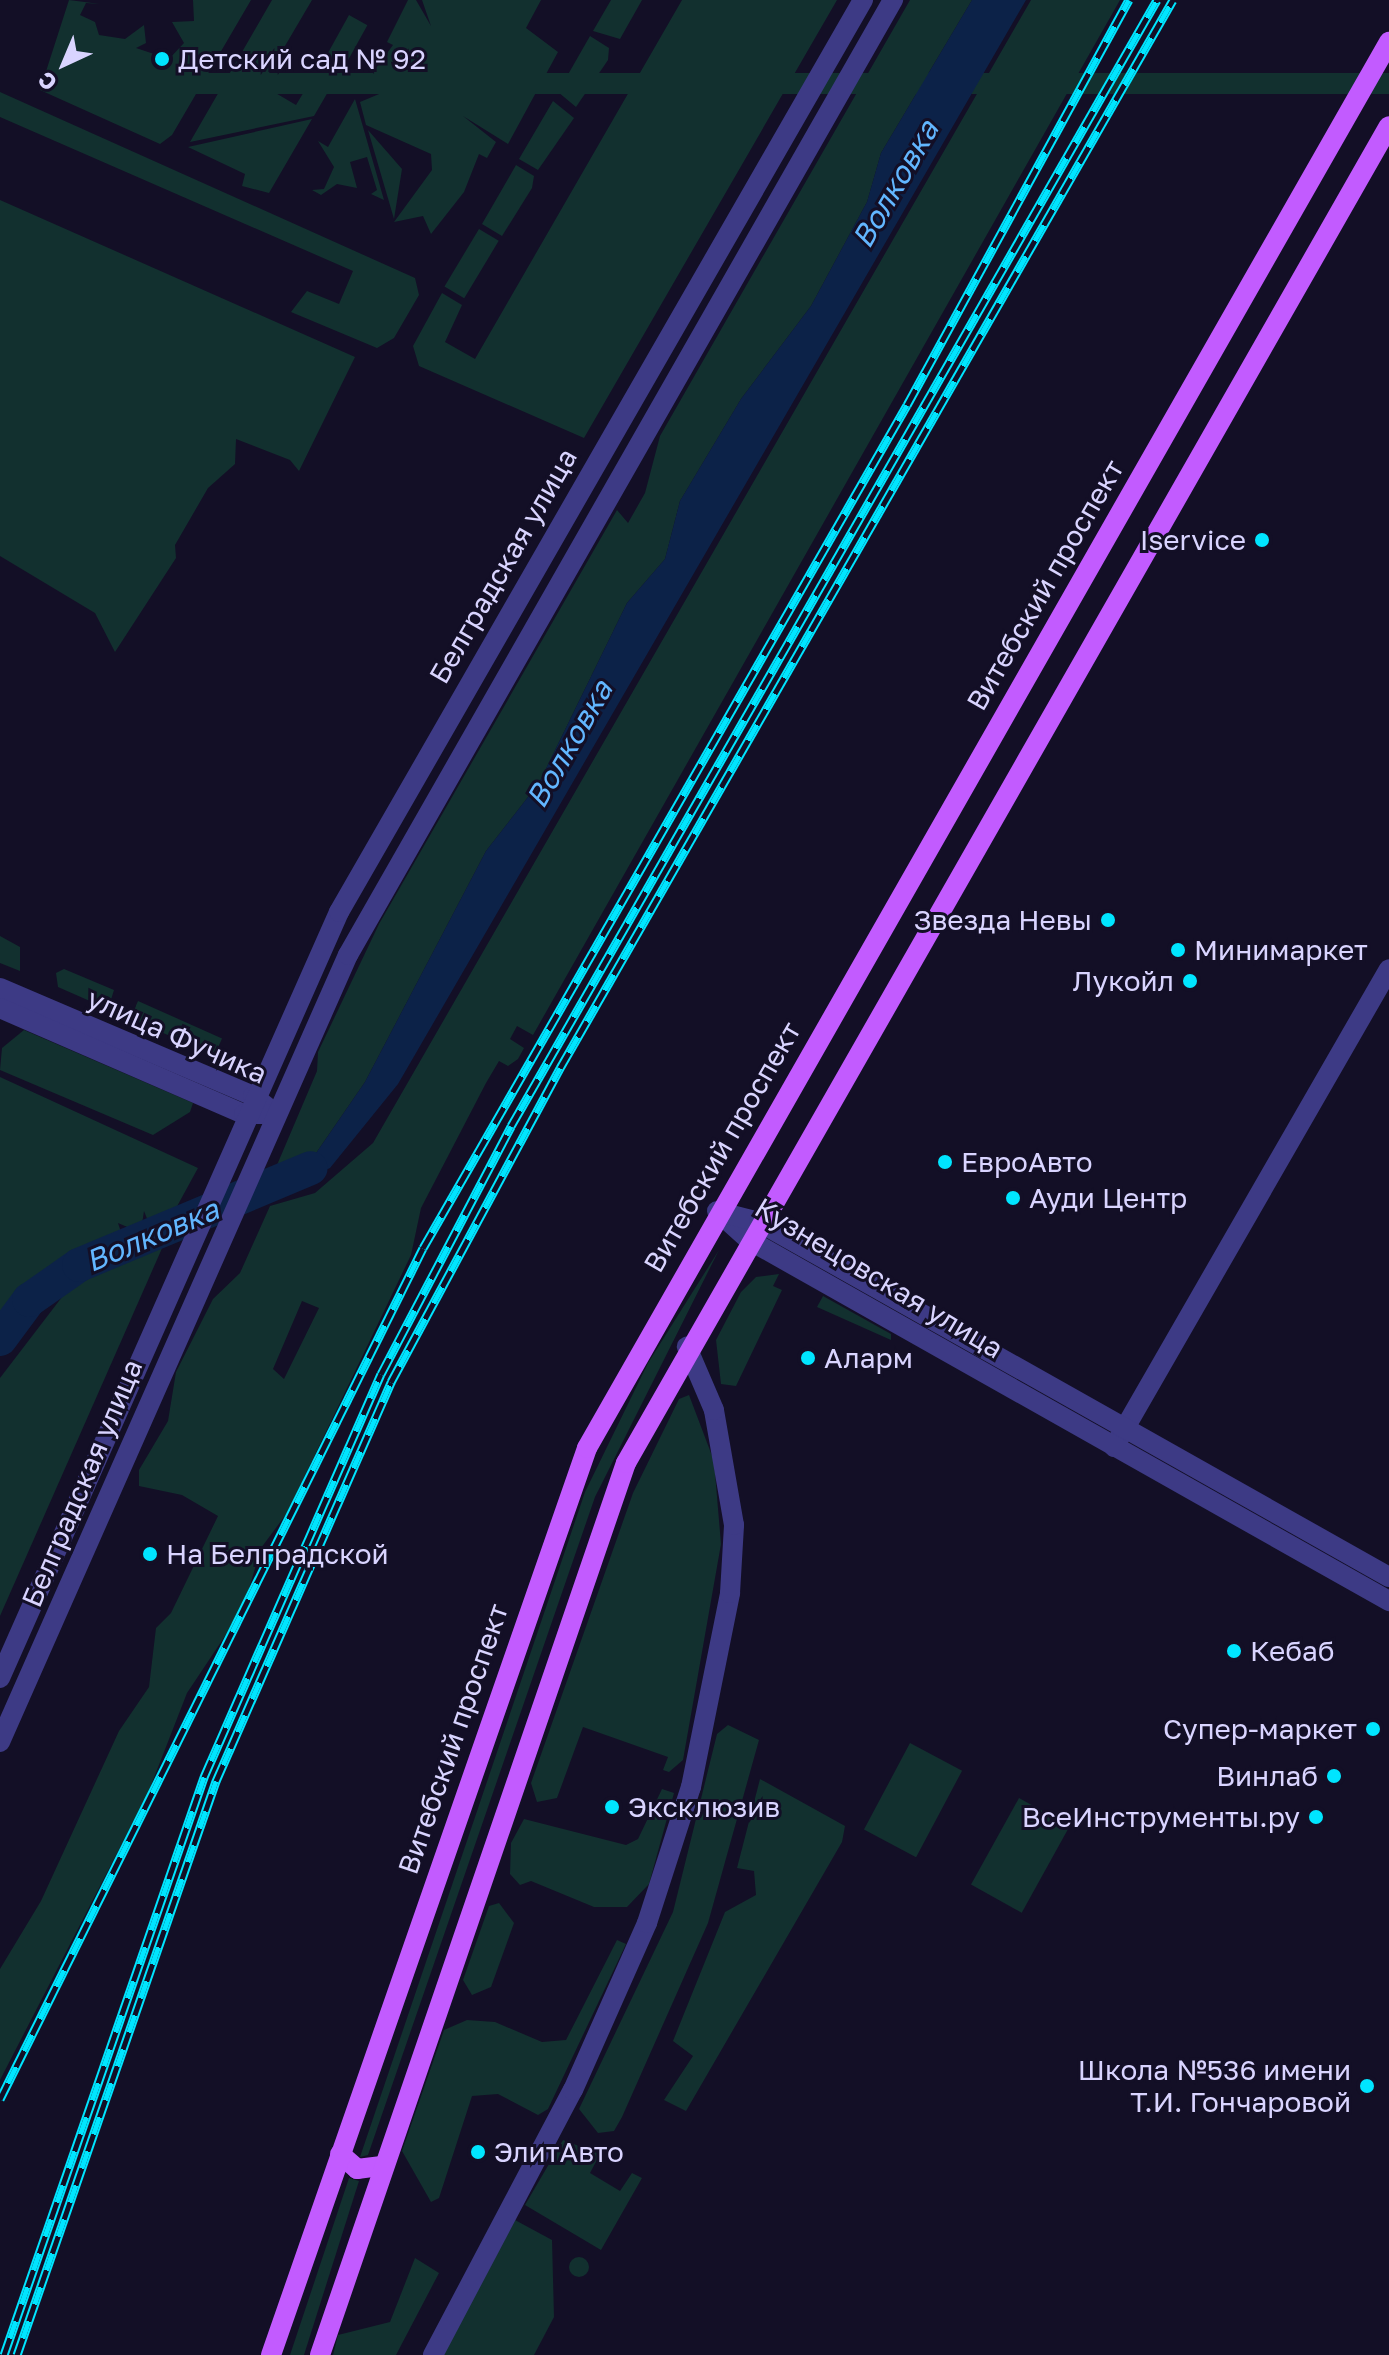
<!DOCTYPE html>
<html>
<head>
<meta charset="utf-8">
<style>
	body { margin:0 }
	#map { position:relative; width:1389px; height:2355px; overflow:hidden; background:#130f26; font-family:"Golos Text",sans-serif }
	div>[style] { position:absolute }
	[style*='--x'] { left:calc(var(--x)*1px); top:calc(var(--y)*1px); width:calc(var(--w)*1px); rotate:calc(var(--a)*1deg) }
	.green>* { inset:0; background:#12302f; transform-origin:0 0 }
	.round { border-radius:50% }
	.water>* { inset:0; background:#0c2248 }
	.river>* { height:34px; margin:-17px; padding:0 17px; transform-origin:17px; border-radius:17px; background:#0c2248 }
	.minor>* { height:20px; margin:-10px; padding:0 10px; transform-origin:10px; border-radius:10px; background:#3d3a85 }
	.tertiary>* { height:20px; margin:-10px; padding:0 10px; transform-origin:10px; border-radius:10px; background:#3d3a85 }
	.primary>* { height:20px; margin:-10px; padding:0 10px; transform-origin:10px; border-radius:10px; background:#c25bff }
	.rail>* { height:9px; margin-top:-4.5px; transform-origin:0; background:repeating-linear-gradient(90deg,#130f26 0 18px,#00e5ff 0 36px); box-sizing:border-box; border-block:2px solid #00e5ff }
	.dots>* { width:22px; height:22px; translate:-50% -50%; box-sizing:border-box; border:4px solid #130f26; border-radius:50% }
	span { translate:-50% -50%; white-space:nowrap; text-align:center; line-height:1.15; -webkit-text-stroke:6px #130f26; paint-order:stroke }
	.poi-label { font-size:28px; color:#d9d4ff }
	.left { translate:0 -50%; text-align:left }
	.right { translate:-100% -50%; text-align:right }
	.street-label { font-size:28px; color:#d9d4ff }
	.water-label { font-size:30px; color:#62b6ff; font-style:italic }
	.north { position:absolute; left:24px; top:24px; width:80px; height:80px; -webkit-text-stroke:6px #130f26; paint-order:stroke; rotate:224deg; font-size:22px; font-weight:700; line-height:32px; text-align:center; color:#d9d4ff }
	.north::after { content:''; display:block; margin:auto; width:28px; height:36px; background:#d9d4ff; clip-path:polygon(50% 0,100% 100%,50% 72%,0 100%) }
</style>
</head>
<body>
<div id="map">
	<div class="green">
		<i style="clip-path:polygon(69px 0,100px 4px,86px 3px,80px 15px,95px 22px,99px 35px,125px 39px,144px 25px,146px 43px,136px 48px,169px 59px,184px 43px,172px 22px,194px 21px,193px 0,251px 0,172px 135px,160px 144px,40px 90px)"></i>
		<i style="clip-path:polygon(272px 0,312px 0,262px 85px,296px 105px,314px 75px,332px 85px,314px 116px,190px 142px)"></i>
		<i style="clip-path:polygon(408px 0,416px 0,431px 26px,422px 0,541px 0,526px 28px,558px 52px,508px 144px,463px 116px,496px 142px,487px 158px,479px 154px,464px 192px,431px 234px,423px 216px,394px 222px,432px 170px,431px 154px,366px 125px,360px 102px,396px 87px,357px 94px,393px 45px,387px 42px)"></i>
		<i style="clip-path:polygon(611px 0,642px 0,620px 39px,593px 31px)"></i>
		<i style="clip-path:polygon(682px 0,837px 0,584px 438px,419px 366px,413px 346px,442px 293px,462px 305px,445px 342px,475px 359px)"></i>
		<i style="clip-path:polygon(910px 0,972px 0,881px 153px,867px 202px,811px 306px,741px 399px,680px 501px,665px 559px,627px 603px,539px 783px,486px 851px,365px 1082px,312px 1159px,274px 1172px,317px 1071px,318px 1052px,379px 924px,617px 510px,628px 523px,645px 493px,660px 436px)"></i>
		<i style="clip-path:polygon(evenodd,1031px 0,1120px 0,533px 1035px,517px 1026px,510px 1039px,524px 1048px,518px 1059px,508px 1066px,499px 1061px,486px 1083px,421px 1208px,411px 1255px,287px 1513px,261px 1548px,243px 1609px,187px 1693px,148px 1793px,0 2080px,0 1969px,41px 1901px,119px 1731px,149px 1687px,156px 1628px,171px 1613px,218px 1516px,182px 1495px,139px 1486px,139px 1470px,168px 1421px,176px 1372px,213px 1299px,240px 1273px,270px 1206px,315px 1193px,373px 1143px,1031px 0,302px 1301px,319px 1308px,284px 1379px,273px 1369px,302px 1301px)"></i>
		<i style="left:349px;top:15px;width:21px;height:54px;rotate:29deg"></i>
		<i style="clip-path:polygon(590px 36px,609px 48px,608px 60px,576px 107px,558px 92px)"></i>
		<i style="left:1389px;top:73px;width:21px;height:1267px;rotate:90deg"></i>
		<i style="clip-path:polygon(0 92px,415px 278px,419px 295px,394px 338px,377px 348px,291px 312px,307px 291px,339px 304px,353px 271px,0 117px)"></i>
		<i style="clip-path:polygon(355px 99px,384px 200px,371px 194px,377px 190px,367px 157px,350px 162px,357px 188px,337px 184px,321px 195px,312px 190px,324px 189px,334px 167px,318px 141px,328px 147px)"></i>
		<i style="clip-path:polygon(553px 101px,574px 118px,538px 170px,519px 159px)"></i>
		<i style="clip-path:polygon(312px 119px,269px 193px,242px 186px,245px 174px,188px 147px)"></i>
		<i style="clip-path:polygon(368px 130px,402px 169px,394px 219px)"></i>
		<i style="clip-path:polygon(516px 165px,534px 176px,532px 188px,502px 236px,482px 224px)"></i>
		<i style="clip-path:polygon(0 200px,355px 357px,299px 471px,290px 460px,236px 439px,235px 464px,208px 488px,175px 545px,176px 558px,115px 652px,95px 613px,0 556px)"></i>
		<i style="left:479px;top:229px;width:23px;height:67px;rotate:31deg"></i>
		<i style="clip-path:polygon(0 936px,20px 947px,20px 971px,0 963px)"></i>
		<i style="clip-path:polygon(64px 969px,114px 990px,108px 1009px,58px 987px,56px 973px)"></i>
		<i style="left:138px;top:1001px;width:92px;height:19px;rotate:24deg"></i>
		<i style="clip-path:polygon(24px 1030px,193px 1103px,190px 1112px,153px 1135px,0 1070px,2px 1048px)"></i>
		<i style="clip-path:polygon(0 1077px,198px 1168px,175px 1210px,148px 1221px,144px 1211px,142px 1224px,132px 1229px,118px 1223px,121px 1232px,37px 1277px,0 1320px)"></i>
		<i style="clip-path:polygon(167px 1237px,0 1616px,0 1378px,62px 1297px,98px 1268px)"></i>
		<i style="clip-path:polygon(719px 1250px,595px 1497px,368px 2155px,360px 2157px,585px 1492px,648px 1363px)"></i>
		<i style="clip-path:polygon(779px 1274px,773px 1286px,782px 1290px,736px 1386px,721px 1384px,716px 1340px,741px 1292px,756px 1277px)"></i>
		<i style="clip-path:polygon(823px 1296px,891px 1334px,891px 1340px,817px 1307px)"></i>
		<i style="clip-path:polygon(689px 1395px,714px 1461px,721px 1544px,683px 1760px,669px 1772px,663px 1770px,668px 1757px,583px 1727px,557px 1798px,537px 1802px,531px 1783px,633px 1493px,679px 1399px)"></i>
		<i style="clip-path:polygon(728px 1725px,759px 1740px,708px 1923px,622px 2117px,614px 2131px,598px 2133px,579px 2109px,673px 1912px,717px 1734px)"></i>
		<i style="left:910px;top:1743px;width:59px;height:98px;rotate:28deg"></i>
		<i style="clip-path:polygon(760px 1779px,845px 1826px,842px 1842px,686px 2111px,664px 2100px,693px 2056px,673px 2041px,725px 1912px,756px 1895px,754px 1871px,737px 1868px)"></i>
		<i style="clip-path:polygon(662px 1789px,674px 1793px,649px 1884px,627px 1907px,594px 1907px,531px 1881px,520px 1885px,510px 1874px,511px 1843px,524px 1819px,626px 1845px,638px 1839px)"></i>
		<i style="left:1019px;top:1798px;width:58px;height:99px;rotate:29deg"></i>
		<i style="clip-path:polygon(499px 1903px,514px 1923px,491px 1987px,472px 1995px,463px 1980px,489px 1906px)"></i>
		<i style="clip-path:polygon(617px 1940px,626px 1944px,548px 2109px,538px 2115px,498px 2094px,472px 2096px,439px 2198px,431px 2202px,402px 2151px,444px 2030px,467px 2020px,495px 2022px,542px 2042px,566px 2040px)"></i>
		<i style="clip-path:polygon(563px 2140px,600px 2154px,590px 2173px,620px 2191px,632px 2173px,642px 2178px,601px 2250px,525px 2205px)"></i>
		<i style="clip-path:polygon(349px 2178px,359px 2181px,304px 2355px,290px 2355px)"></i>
		<i style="clip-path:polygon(515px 2220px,552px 2240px,554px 2317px,534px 2355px,443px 2355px)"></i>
		<i class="round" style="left:569px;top:2257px;width:20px;height:20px"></i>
		<i style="clip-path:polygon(415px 2258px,439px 2273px,396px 2355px,333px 2355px,338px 2335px,390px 2322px)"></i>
	</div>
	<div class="water">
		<i style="clip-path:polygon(972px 0,1026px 0,398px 1084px,330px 1168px,267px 1196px,274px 1172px,312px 1159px,365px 1082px,486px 851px,539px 783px,627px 603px,665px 559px,680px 501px,741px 399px,811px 306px,867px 202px,881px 153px)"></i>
	</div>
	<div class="river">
		<i style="--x:0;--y:1339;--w:49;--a:-53.4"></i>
		<i style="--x:29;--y:1300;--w:61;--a:-35"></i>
		<i style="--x:79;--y:1265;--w:251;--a:-22.7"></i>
	</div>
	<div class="minor">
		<i style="--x:0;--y:988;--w:275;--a:23.1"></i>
		<i style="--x:253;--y:1096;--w:29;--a:38"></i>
		<i style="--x:0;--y:1008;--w:266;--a:23.5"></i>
		<i style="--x:244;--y:1114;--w:22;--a:0"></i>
		<i style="--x:1114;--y:1447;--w:551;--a:-60.09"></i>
		<i style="--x:433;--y:2355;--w:300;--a:-62.2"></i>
		<i style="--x:573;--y:2090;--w:183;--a:-66.1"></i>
		<i style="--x:647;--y:1923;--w:143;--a:-72.1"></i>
		<i style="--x:691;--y:1787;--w:198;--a:-78.6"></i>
		<i style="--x:730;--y:1593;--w:68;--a:-86.6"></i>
		<i style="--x:734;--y:1525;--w:117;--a:-99.9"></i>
		<i style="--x:714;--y:1410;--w:69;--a:-113.2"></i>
	</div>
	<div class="tertiary">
		<i style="--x:717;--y:1211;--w:43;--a:42.2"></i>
		<i style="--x:749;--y:1240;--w:735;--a:29.43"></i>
		<i style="--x:720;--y:1212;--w:40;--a:14.4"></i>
		<i style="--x:759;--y:1222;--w:723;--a:29.4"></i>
		<i style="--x:0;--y:1678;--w:838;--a:-66.13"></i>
		<i style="--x:339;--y:912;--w:1052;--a:-60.12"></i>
		<i style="--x:0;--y:1742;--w:861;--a:-66.15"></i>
		<i style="--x:348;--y:955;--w:1100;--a:-60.29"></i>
	</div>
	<div class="primary">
		<i style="--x:340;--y:2154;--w:23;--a:41"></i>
		<i style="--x:357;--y:2169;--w:23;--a:-7"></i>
		<i style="--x:271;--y:2355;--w:960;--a:-70.79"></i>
		<i style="--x:587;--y:1448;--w:1619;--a:-60.3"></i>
		<i style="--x:320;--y:2355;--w:943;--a:-71.07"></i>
		<i style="--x:626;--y:1463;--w:1539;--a:-60.29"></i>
	</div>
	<div class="rail">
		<i style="--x:0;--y:2099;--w:950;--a:-63.57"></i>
		<i style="--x:423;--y:1248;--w:972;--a:-60.14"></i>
		<i style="--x:907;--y:405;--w:462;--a:-61.3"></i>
		<i style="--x:4;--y:2355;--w:612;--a:-70.91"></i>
		<i style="--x:204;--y:1777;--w:440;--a:-66.3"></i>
		<i style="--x:381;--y:1374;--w:280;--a:-62.3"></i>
		<i style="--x:511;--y:1126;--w:1298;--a:-60.16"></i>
		<i style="--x:17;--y:2355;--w:608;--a:-70.88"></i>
		<i style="--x:216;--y:1781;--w:436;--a:-66.3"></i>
		<i style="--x:391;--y:1382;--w:357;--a:-61.7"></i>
		<i style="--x:560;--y:1068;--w:1231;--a:-60.15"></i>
	</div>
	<div class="dots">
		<i style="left:162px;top:59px;background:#00e5ff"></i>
		<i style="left:1262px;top:540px;background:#00e5ff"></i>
		<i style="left:1108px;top:920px;background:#00e5ff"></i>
		<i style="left:1178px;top:950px;background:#00e5ff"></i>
		<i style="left:1190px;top:981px;background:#00e5ff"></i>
		<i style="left:945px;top:1162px;background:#00e5ff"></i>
		<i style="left:1013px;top:1198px;background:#00e5ff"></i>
		<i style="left:808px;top:1358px;background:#00e5ff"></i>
		<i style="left:150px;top:1554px;background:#00e5ff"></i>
		<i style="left:1234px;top:1651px;background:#00e5ff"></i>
		<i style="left:1373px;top:1729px;background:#00e5ff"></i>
		<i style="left:1334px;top:1776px;background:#00e5ff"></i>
		<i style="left:612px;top:1807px;background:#00e5ff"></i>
		<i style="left:1316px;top:1817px;background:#00e5ff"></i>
		<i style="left:1367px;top:2086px;background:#00e5ff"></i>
		<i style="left:478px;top:2152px;background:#00e5ff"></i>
	</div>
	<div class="poi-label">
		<span class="left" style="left:178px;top:59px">Детский сад № 92</span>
		<span class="right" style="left:1246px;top:540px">Iservice</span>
		<span class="right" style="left:1092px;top:920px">Звезда Невы</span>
		<span class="left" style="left:1194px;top:950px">Минимаркет</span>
		<span class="right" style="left:1174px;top:981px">Лукойл</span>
		<span class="left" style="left:961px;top:1162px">ЕвроАвто</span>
		<span class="left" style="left:1029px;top:1198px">Ауди Центр</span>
		<span class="left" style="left:824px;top:1358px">Аларм</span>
		<span class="left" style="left:166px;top:1554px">На Белградской</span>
		<span class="left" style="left:1250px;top:1651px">Кебаб</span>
		<span class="right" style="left:1357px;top:1729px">Супер-маркет</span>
		<span class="right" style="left:1318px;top:1776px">Винлаб</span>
		<span class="left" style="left:628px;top:1807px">Эксклюзив</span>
		<span class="right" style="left:1300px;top:1817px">ВсеИнструменты.ру</span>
		<span class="right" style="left:1351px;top:2086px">Школа №536 имени<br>Т.И. Гончаровой</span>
		<span class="left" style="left:494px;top:2152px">ЭлитАвто</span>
	</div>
	<div class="street-label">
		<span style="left:503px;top:566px;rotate:-60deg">Белградская улица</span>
		<span style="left:1045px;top:585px;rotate:-60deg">Витебский проспект</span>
		<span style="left:177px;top:1036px;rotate:24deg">улица Фучика</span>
		<span style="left:722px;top:1147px;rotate:-60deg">Витебский проспект</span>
		<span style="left:879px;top:1278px;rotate:31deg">Кузнецовская улица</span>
		<span style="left:82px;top:1483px;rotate:-67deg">Белградская улица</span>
		<span style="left:453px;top:1739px;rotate:-71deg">Витебский проспект</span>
	</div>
	<div class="water-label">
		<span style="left:895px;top:184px;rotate:-60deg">Волковка</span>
		<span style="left:569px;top:744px;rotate:-60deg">Волковка</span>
		<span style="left:152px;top:1235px;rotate:-23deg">Волковка</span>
	</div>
	<div class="north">С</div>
</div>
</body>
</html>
